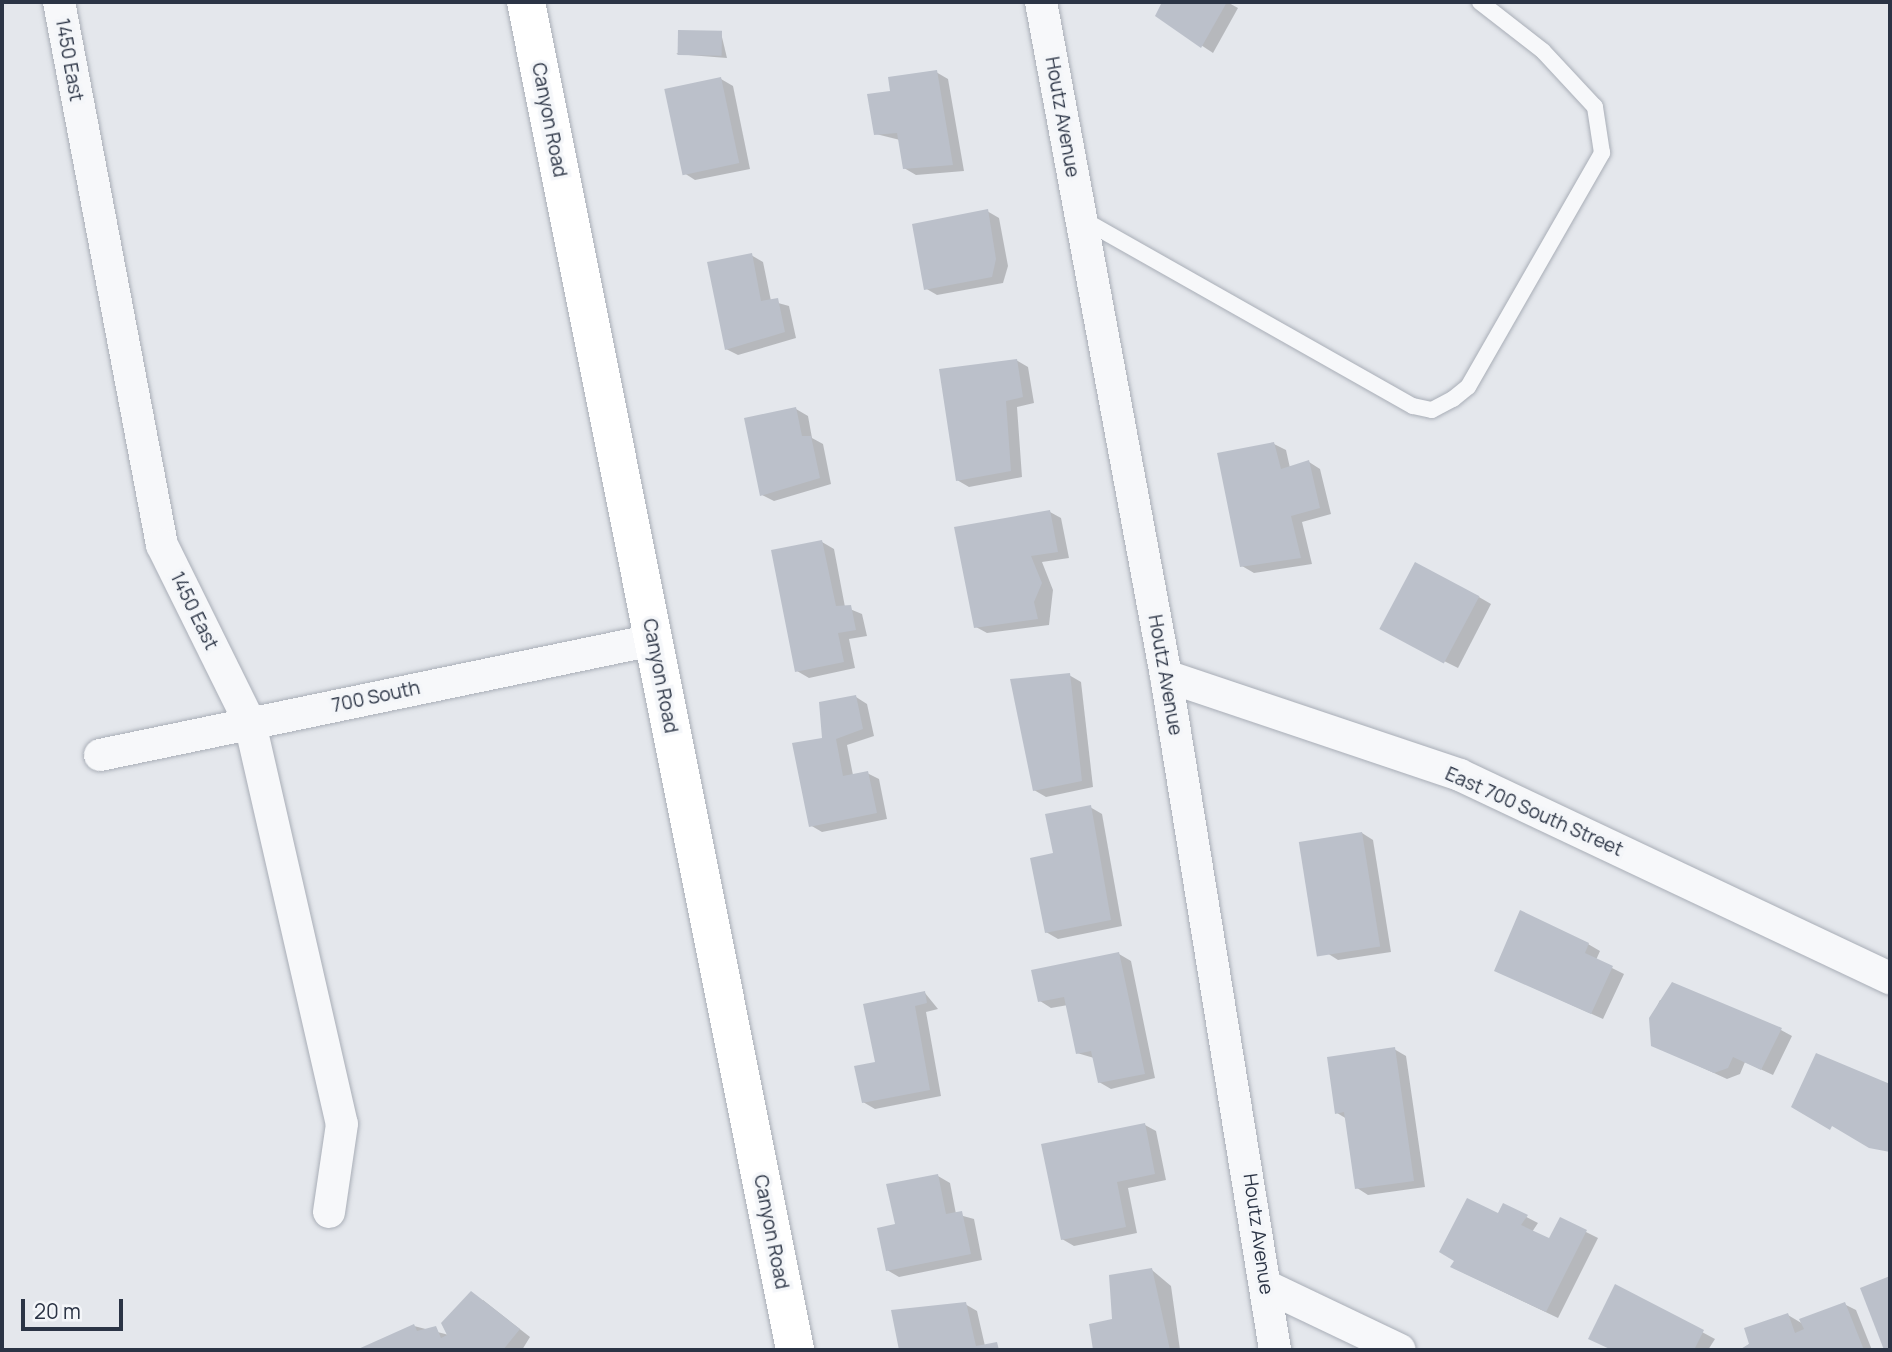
<!DOCTYPE html>
<html>
<head>
<meta charset="utf-8">
<style>
	body { margin:0 }
	#map { position:relative; width:1892px; height:1352px; overflow:hidden; background:#e4e7ec; font-family:Manrope,sans-serif }
	div>[style] { position:absolute }
	[style*='--x'] { left:calc(var(--x)*1px); top:calc(var(--y)*1px); width:calc(var(--w)*1px); rotate:calc(var(--a)*1deg) }
	.shadow>* { inset:0; background:#0003 }
	.building>* { inset:0; background:#bbc0ca; transform-origin:0 0 }
	.roads { filter:drop-shadow(0 0 2px #a9aeb7) drop-shadow(0 0 2px #a9aeb7) }
	.lane>* { height:16px; margin:-8px; padding:0 8px; transform-origin:8px; border-radius:8px; background:#f7f8fa }
	.street>* { height:32px; margin:-16px; padding:0 16px; transform-origin:16px; border-radius:16px; background:#f7f8fa }
	.secondary>* { height:38px; margin:-19px; padding:0 19px; transform-origin:19px; border-radius:19px; background:#fff }
	span { translate:-50% -50%; white-space:nowrap; text-align:center; line-height:1.15; -webkit-text-stroke:7px #f4f6f9; paint-order:stroke }
	.street-label { font-size:19px; color:#2b3445 }
	.frame { position:absolute; inset:0; border:4px solid #2b3445; pointer-events:none }
	.scale { position:absolute; left:21px; top:1299px; width:102px; height:32px; box-sizing:border-box; border:4px solid #2b3445; border-top:0; padding-left:9px; font-size:21px; line-height:24px; white-space:nowrap; color:#2b3445; -webkit-text-stroke:5px #f4f6f9; paint-order:stroke }
</style>
</head>
<body>
<div id="map">
	<div class="shadow">
		<i style="clip-path:polygon(1164px 2px,1227px 2px,1238px 8px,1213px 53px,1157px 16px)"></i>
		<i style="clip-path:polygon(721px 33px,727px 58px,676px 54px)"></i>
		<i style="clip-path:polygon(936px 72px,948px 79px,964px 171px,916px 175px,904px 168px,900px 140px,876px 134px,892px 93px)"></i>
		<i style="clip-path:polygon(721px 79px,733px 86px,750px 169px,695px 180px,684px 173px)"></i>
		<i style="clip-path:polygon(987px 211px,999px 218px,1008px 266px,1003px 283px,937px 295px,925px 288px)"></i>
		<i style="clip-path:polygon(751px 255px,763px 262px,771px 301px,789px 306px,796px 338px,738px 355px,726px 349px)"></i>
		<i style="clip-path:polygon(1016px 360px,1028px 367px,1034px 403px,1017px 407px,1022px 477px,969px 487px,957px 480px)"></i>
		<i style="clip-path:polygon(796px 409px,808px 416px,812px 438px,823px 444px,831px 484px,774px 501px,762px 495px)"></i>
		<i style="clip-path:polygon(1274px 444px,1286px 450px,1290px 468px,1309px 462px,1320px 469px,1331px 514px,1302px 522px,1312px 564px,1254px 573px,1242px 566px)"></i>
		<i style="clip-path:polygon(1050px 512px,1061px 518px,1069px 558px,1042px 562px,1053px 590px,1049px 625px,987px 633px,976px 627px)"></i>
		<i style="clip-path:polygon(822px 542px,834px 549px,845px 607px,862px 614px,867px 636px,849px 639px,855px 668px,809px 678px,797px 671px)"></i>
		<i style="clip-path:polygon(1479px 597px,1491px 604px,1458px 668px,1392px 635px)"></i>
		<i style="clip-path:polygon(1069px 675px,1081px 682px,1093px 787px,1046px 797px,1034px 790px)"></i>
		<i style="clip-path:polygon(856px 697px,867px 704px,874px 736px,847px 745px,853px 775px,867px 773px,879px 779px,887px 819px,822px 832px,810px 825px,824px 739px)"></i>
		<i style="clip-path:polygon(1090px 807px,1102px 814px,1122px 926px,1058px 939px,1046px 932px,1055px 854px)"></i>
		<i style="clip-path:polygon(1362px 833px,1373px 840px,1391px 952px,1338px 960px,1327px 953px)"></i>
		<i style="clip-path:polygon(1588px 944px,1600px 951px,1596px 960px,1624px 974px,1603px 1019px,1496px 971px)"></i>
		<i style="clip-path:polygon(1119px 954px,1131px 961px,1155px 1078px,1111px 1089px,1099px 1082px,1094px 1058px,1077px 1053px,1068px 1005px,1051px 1008px,1040px 1001px)"></i>
		<i style="clip-path:polygon(925px 993px,938px 1009px,926px 1012px,941px 1096px,875px 1109px,863px 1102px,877px 1064px,865px 1005px)"></i>
		<i style="clip-path:polygon(1660px 1000px,1781px 1030px,1792px 1036px,1773px 1075px,1745px 1062px,1740px 1074px,1727px 1079px,1653px 1045px,1651px 1019px)"></i>
		<i style="clip-path:polygon(1394px 1049px,1406px 1056px,1425px 1187px,1368px 1195px,1357px 1188px,1347px 1119px,1337px 1113px)"></i>
		<i style="clip-path:polygon(1145px 1125px,1156px 1131px,1166px 1180px,1128px 1188px,1137px 1233px,1074px 1246px,1062px 1239px)"></i>
		<i style="clip-path:polygon(938px 1176px,950px 1183px,956px 1214px,974px 1219px,982px 1260px,899px 1277px,887px 1270px,897px 1226px)"></i>
		<i style="clip-path:polygon(1503px 1205px,1538px 1223px,1532px 1232px,1549px 1241px,1560px 1219px,1598px 1238px,1558px 1318px,1464px 1273px)"></i>
		<i style="clip-path:polygon(1152px 1270px,1171px 1286px,1180px 1350px,1095px 1350px,1091px 1325px,1114px 1320px)"></i>
		<i style="clip-path:polygon(1616px 1286px,1715px 1339px,1708px 1350px,1602px 1345px)"></i>
		<i style="clip-path:polygon(483px 1300px,530px 1337px,522px 1350px,360px 1350px,414px 1326px,449px 1335px)"></i>
		<i style="clip-path:polygon(965px 1304px,977px 1311px,985px 1346px,1007px 1350px,901px 1350px,893px 1311px)"></i>
		<i style="clip-path:polygon(1844px 1304px,1856px 1310px,1872px 1350px,1741px 1350px,1788px 1315px,1803px 1324px)"></i>
	</div>
	<div class="building">
		<i style="clip-path:polygon(1162px 2px,1227px 2px,1201px 48px,1155px 16px)"></i>
		<i style="left:678px;top:30px;width:44px;height:25px;rotate:1deg"></i>
		<i style="clip-path:polygon(937px 70px,953px 165px,903px 169px,897px 133px,874px 135px,867px 94px,890px 91px,888px 77px)"></i>
		<i style="left:721px;top:77px;width:88px;height:58px;rotate:78deg"></i>
		<i style="clip-path:polygon(988px 209px,996px 259px,992px 277px,924px 290px,912px 224px)"></i>
		<i style="clip-path:polygon(752px 253px,761px 301px,778px 298px,785px 332px,725px 350px,707px 262px)"></i>
		<i style="clip-path:polygon(1017px 359px,1023px 397px,1006px 401px,1011px 471px,956px 481px,939px 369px)"></i>
		<i style="clip-path:polygon(796px 407px,802px 436px,811px 436px,820px 478px,760px 496px,744px 418px)"></i>
		<i style="clip-path:polygon(1274px 442px,1281px 469px,1309px 460px,1320px 508px,1291px 516px,1301px 558px,1240px 567px,1217px 453px)"></i>
		<i style="clip-path:polygon(1050px 510px,1058px 552px,1031px 556px,1042px 583px,1034px 602px,1038px 619px,974px 628px,954px 527px)"></i>
		<i style="clip-path:polygon(822px 540px,836px 606px,851px 605px,856px 630px,838px 633px,844px 662px,795px 672px,771px 550px)"></i>
		<i style="left:1415px;top:562px;width:73px;height:76px;rotate:28deg"></i>
		<i style="clip-path:polygon(1070px 673px,1082px 781px,1033px 791px,1010px 679px)"></i>
		<i style="clip-path:polygon(856px 695px,863px 729px,836px 739px,843px 776px,868px 771px,877px 813px,809px 827px,792px 743px,822px 738px,819px 702px)"></i>
		<i style="clip-path:polygon(1091px 805px,1111px 920px,1045px 933px,1030px 858px,1053px 853px,1045px 814px)"></i>
		<i style="left:1362px;top:832px;width:116px;height:64px;rotate:81deg"></i>
		<i style="clip-path:polygon(1520px 910px,1589px 943px,1585px 953px,1613px 966px,1591px 1014px,1494px 971px)"></i>
		<i style="clip-path:polygon(1119px 952px,1145px 1074px,1098px 1083px,1091px 1051px,1076px 1054px,1064px 997px,1038px 1002px,1031px 970px)"></i>
		<i style="clip-path:polygon(1672px 982px,1782px 1028px,1761px 1070px,1733px 1057px,1728px 1068px,1714px 1073px,1651px 1046px,1649px 1018px)"></i>
		<i style="clip-path:polygon(925px 991px,927px 1003px,915px 1006px,930px 1090px,862px 1103px,854px 1066px,875px 1062px,863px 1004px)"></i>
		<i style="clip-path:polygon(1395px 1047px,1414px 1181px,1355px 1189px,1344px 1112px,1335px 1114px,1327px 1057px)"></i>
		<i style="clip-path:polygon(1816px 1053px,1890px 1084px,1890px 1152px,1869px 1148px,1832px 1126px,1830px 1130px,1791px 1107px)"></i>
		<i style="clip-path:polygon(1145px 1123px,1155px 1174px,1117px 1182px,1126px 1227px,1061px 1240px,1041px 1144px)"></i>
		<i style="clip-path:polygon(938px 1174px,946px 1214px,962px 1211px,971px 1254px,886px 1271px,877px 1228px,895px 1224px,886px 1184px)"></i>
		<i style="clip-path:polygon(1467px 1198px,1498px 1213px,1503px 1203px,1528px 1215px,1521px 1225px,1549px 1238px,1560px 1217px,1587px 1230px,1546px 1312px,1450px 1267px,1454px 1261px,1439px 1252px)"></i>
		<i style="clip-path:polygon(1152px 1268px,1170px 1350px,1093px 1350px,1089px 1324px,1112px 1319px,1109px 1275px)"></i>
		<i style="clip-path:polygon(1890px 1276px,1890px 1350px,1884px 1350px,1860px 1288px)"></i>
		<i style="clip-path:polygon(1615px 1284px,1704px 1330px,1694px 1350px,1612px 1350px,1588px 1339px)"></i>
		<i style="clip-path:polygon(471px 1291px,520px 1329px,503px 1350px,356px 1350px,414px 1324px,417px 1331px,436px 1326px,441px 1338px,447px 1335px,441px 1323px)"></i>
		<i style="clip-path:polygon(966px 1302px,976px 1346px,997px 1342px,999px 1350px,899px 1350px,891px 1310px)"></i>
		<i style="clip-path:polygon(1845px 1302px,1864px 1350px,1739px 1350px,1749px 1344px,1744px 1328px,1788px 1313px,1795px 1333px,1804px 1329px,1799px 1319px)"></i>
	</div>
	<div class="roads">
		<div class="lane">
			<i style="--x:1082;--y:219;--w:380;--a:29.5"></i>
			<i style="--x:1413;--y:406;--w:19;--a:12"></i>
			<i style="--x:1432;--y:410;--w:24;--a:-28"></i>
			<i style="--x:1453;--y:399;--w:19;--a:-39"></i>
			<i style="--x:1468;--y:387;--w:270;--a:-60.2"></i>
			<i style="--x:1602;--y:153;--w:47;--a:-98.7"></i>
			<i style="--x:1595;--y:107;--w:76;--a:-132.9"></i>
			<i style="--x:1543;--y:51;--w:80;--a:-142.1"></i>
		</div>
		<div class="street">
			<i style="--x:59;--y:2;--w:553;--a:79.26"></i>
			<i style="--x:162;--y:545;--w:199;--a:63.7"></i>
			<i style="--x:250;--y:723;--w:411;--a:77.1"></i>
			<i style="--x:342;--y:1124;--w:89;--a:98.4"></i>
			<i style="--x:1041;--y:2;--w:685;--a:79.49"></i>
			<i style="--x:1166;--y:676;--w:683;--a:80.81"></i>
			<i style="--x:1166;--y:676;--w:310;--a:18.6"></i>
			<i style="--x:1460;--y:775;--w:476;--a:25.3"></i>
			<i style="--x:100;--y:755;--w:565;--a:-11.75"></i>
			<i style="--x:1266;--y:1286;--w:148;--a:25.5"></i>
		</div>
		<div class="secondary">
			<i style="--x:526;--y:2;--w:1375;--a:78.71"></i>
		</div>
	</div>
	<div class="street-label">
		<span style="left:69px;top:60px;rotate:80deg">1450 East</span>
		<span style="left:1062px;top:117px;rotate:80deg">Houtz Avenue</span>
		<span style="left:549px;top:120px;rotate:79deg">Canyon Road</span>
		<span style="left:194px;top:611px;rotate:64deg">1450 East</span>
		<span style="left:1165px;top:675px;rotate:80deg">Houtz Avenue</span>
		<span style="left:660px;top:676px;rotate:79deg">Canyon Road</span>
		<span style="left:376px;top:697px;rotate:-12deg">700 South</span>
		<span style="left:1534px;top:812px;rotate:24deg">East 700 South Street</span>
		<span style="left:771px;top:1232px;rotate:79deg">Canyon Road</span>
		<span style="left:1258px;top:1234px;rotate:82deg">Houtz Avenue</span>
	</div>
	<div class="frame"></div>
	<div class="scale">20 m</div>
</div>
</body>
</html>
